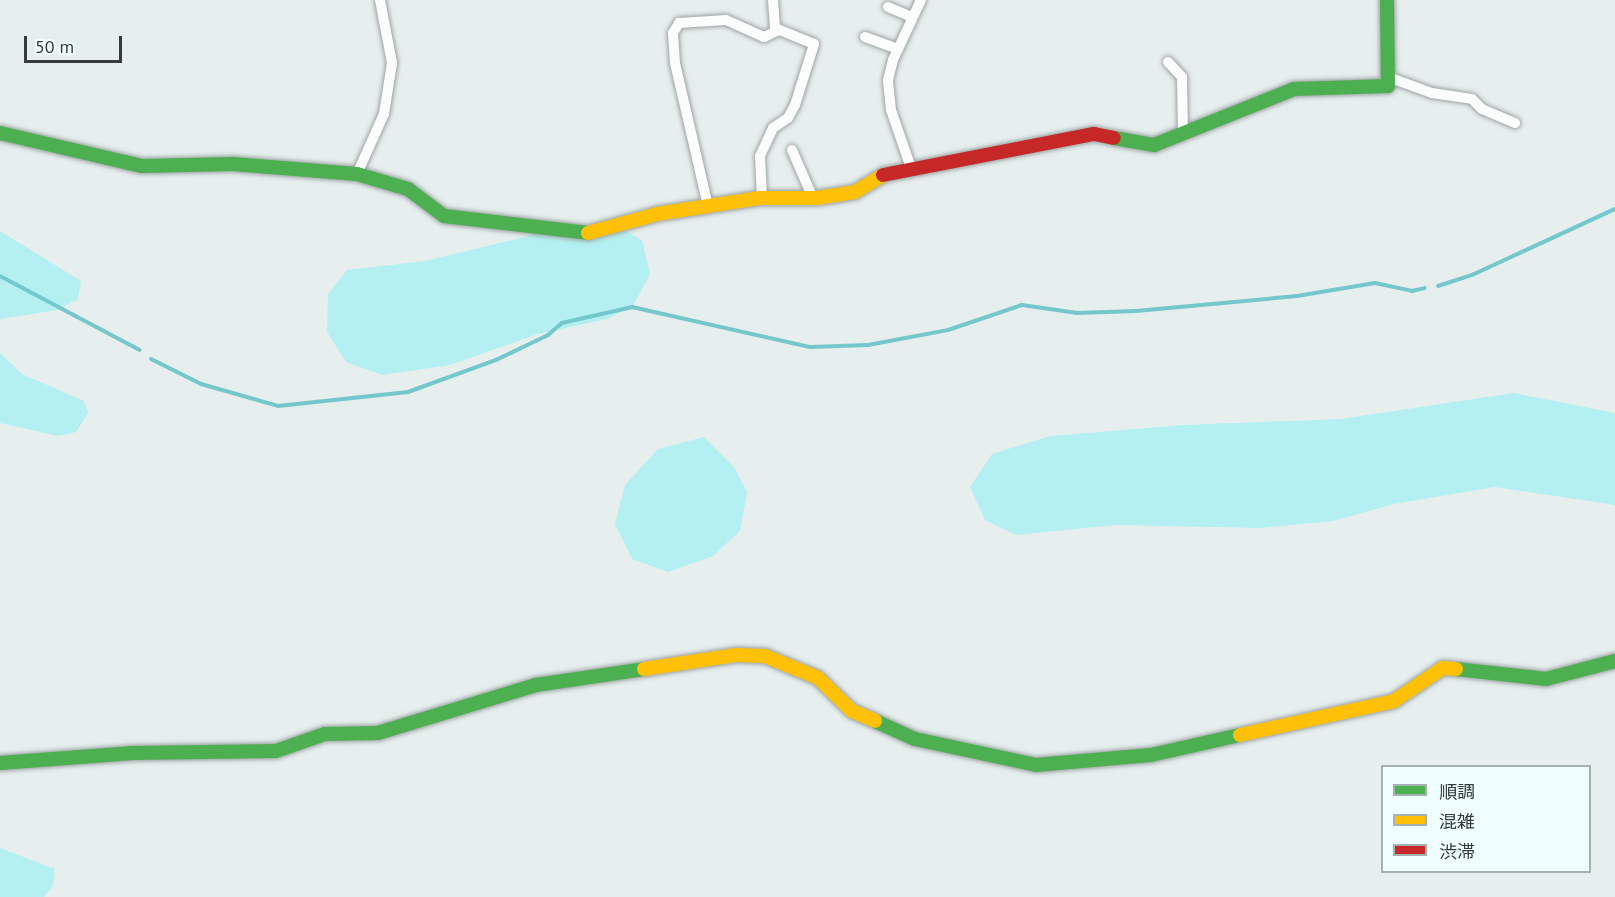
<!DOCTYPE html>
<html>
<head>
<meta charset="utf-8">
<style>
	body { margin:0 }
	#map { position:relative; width:1615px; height:897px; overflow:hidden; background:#e6eeee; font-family:"PT Sans","Noto Sans JP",sans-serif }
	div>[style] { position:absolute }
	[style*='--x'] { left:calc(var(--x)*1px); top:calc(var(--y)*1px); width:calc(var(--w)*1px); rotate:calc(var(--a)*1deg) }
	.green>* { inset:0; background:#b4f0f1 }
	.stream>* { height:4px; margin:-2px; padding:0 2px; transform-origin:2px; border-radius:2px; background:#74c8cb }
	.roads { filter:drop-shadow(0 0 2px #9ea4a4) drop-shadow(0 0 2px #9ea4a4) }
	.street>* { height:10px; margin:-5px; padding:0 5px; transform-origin:5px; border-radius:5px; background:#fbfcfc }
	.fast>* { height:14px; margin:-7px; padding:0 7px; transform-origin:7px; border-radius:7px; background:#4caf50 }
	.slow>* { height:14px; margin:-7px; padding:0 7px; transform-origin:7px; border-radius:7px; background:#ffc107 }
	.jam>* { height:14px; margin:-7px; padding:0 7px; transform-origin:7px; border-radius:7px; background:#c62828 }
	span { translate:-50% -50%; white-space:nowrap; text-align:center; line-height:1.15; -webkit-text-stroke:6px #effeff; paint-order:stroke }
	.legend { position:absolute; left:1381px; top:765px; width:210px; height:108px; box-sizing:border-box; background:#effeff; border:2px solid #a5b0b1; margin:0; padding:8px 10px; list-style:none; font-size:18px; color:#353b3b }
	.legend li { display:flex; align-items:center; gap:12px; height:30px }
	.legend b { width:30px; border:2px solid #a5b0b1 }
	.scale { position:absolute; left:24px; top:36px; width:98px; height:27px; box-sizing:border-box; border:3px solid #353b3b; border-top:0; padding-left:8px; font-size:18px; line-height:21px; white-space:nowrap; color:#353b3b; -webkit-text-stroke:4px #effeff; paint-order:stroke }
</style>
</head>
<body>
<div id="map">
	<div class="green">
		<i style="clip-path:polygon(619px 227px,642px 240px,650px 274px,633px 306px,607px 319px,538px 334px,450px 365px,382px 375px,346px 362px,327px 332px,328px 294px,347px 270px,425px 261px,549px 231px)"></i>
		<i style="clip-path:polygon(0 231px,81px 281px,78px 299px,57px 310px,0 319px)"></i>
		<i style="clip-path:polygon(0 353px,22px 374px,84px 401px,88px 413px,76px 432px,58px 436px,0 423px)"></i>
		<i style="clip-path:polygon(1514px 393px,1615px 413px,1615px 505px,1495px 487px,1394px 504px,1333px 521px,1260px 528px,1115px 525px,1016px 535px,985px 520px,970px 487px,992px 454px,1050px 436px,1183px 425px,1341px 419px)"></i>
		<i style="clip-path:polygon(704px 437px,734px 467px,747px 492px,740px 531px,713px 556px,668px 572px,632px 559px,615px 524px,625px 485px,658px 449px)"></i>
		<i style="clip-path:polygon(0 848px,55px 869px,53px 886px,44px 897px,0 897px)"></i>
	</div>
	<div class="stream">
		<i style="--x:0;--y:276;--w:158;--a:27.9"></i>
		<i style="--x:1438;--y:286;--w:36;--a:-18"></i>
		<i style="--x:1472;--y:275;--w:157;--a:-24.8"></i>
		<i style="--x:151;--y:359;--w:56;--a:26.6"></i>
		<i style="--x:201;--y:384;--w:80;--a:15.9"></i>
		<i style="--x:278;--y:406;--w:131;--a:-6.1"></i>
		<i style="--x:408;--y:392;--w:96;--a:-20.1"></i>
		<i style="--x:498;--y:359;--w:55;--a:-25.6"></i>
		<i style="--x:548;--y:335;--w:18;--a:-41"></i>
		<i style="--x:562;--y:323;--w:72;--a:-12.9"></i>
		<i style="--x:632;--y:307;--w:182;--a:12.7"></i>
		<i style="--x:810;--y:347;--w:58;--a:-2"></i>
		<i style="--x:868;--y:345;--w:81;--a:-10.6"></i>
		<i style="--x:948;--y:330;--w:78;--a:-18.7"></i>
		<i style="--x:1022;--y:305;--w:56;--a:8.3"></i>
		<i style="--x:1077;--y:313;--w:59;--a:-1.9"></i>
		<i style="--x:1136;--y:311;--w:162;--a:-5.3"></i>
		<i style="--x:1297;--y:296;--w:79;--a:-9.5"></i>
		<i style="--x:1375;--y:283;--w:38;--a:12"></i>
		<i style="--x:1412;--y:291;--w:13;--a:-13"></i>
	</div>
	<div class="roads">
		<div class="street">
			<i style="--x:888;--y:7;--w:26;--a:23"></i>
			<i style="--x:865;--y:37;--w:35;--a:20"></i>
			<i style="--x:1168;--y:62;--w:21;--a:47"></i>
			<i style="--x:1182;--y:77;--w:57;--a:89"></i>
			<i style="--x:1388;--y:77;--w:47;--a:20"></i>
			<i style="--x:1432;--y:93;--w:40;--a:8.5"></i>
			<i style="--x:1472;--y:99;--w:14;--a:45"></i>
			<i style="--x:1482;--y:109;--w:36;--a:23"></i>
			<i style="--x:792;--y:150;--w:52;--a:66.4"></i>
			<i style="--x:911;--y:168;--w:61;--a:-109"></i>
			<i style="--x:891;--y:110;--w:30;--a:-96"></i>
			<i style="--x:888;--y:80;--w:21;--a:-76"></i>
			<i style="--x:893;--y:60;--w:66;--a:-65"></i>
			<i style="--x:357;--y:174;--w:66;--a:-65.8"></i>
			<i style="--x:384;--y:114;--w:52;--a:-81.1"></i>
			<i style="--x:392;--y:63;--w:64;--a:-100.8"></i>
			<i style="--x:762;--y:198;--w:42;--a:-92.7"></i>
			<i style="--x:760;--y:156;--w:31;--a:-65"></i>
			<i style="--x:773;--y:128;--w:18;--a:-34"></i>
			<i style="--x:788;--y:118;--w:15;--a:-62"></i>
			<i style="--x:795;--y:105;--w:64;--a:-72.7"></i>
			<i style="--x:814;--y:44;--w:42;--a:-157.7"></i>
			<i style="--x:775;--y:28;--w:28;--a:-94"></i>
			<i style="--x:708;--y:206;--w:147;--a:-103"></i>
			<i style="--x:675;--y:63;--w:30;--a:-94"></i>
			<i style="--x:673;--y:33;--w:12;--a:-59"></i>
			<i style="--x:679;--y:23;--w:47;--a:-3.7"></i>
			<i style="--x:726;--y:20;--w:42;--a:24.1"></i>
			<i style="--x:764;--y:37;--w:17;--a:-25"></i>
		</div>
		<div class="fast">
			<i style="--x:0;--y:133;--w:146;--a:13.1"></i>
			<i style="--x:142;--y:166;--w:91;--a:-1.3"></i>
			<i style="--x:233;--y:164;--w:124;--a:4.6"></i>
			<i style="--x:357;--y:174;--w:53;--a:16.4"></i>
			<i style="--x:408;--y:189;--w:45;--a:36.9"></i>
			<i style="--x:444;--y:216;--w:145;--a:6.7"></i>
			<i style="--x:1114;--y:138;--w:41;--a:9.9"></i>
			<i style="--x:1154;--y:145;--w:151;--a:-21.8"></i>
			<i style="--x:1294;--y:89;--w:94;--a:-1.8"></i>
			<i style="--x:1388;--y:86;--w:86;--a:-90.7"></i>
			<i style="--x:1456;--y:669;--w:91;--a:6.3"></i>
			<i style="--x:1546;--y:679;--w:71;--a:-14.6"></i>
			<i style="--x:875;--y:721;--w:44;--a:24.2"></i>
			<i style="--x:915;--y:739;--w:124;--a:12.1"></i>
			<i style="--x:1036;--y:765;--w:115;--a:-5"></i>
			<i style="--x:1151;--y:755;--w:91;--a:-12.7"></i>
			<i style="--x:0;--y:763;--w:134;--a:-4.3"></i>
			<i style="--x:134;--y:753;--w:142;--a:-0.8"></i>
			<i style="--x:276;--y:751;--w:52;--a:-19.1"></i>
			<i style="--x:325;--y:734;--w:53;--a:-1.1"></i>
			<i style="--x:378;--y:733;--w:165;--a:-16.9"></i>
			<i style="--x:536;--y:685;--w:109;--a:-8.4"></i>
		</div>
		<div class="slow">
			<i style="--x:588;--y:233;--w:72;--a:-15.4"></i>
			<i style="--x:657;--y:214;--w:103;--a:-8.9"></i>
			<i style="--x:759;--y:198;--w:58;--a:0"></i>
			<i style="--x:817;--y:198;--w:38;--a:-9"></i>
			<i style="--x:855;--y:192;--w:33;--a:-31"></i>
			<i style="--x:644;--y:669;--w:94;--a:-8.6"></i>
			<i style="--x:737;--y:655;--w:28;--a:2"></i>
			<i style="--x:765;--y:656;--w:57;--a:22.5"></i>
			<i style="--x:818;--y:678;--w:47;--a:44.1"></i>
			<i style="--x:852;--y:711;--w:25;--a:23"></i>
			<i style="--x:1240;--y:735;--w:158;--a:-12.4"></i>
			<i style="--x:1394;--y:701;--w:59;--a:-34"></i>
			<i style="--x:1443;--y:668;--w:13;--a:4"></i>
		</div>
		<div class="jam">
			<i style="--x:883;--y:175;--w:215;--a:-11"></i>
			<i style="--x:1094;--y:134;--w:20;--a:11"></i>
		</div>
	</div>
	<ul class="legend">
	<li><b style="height:8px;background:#4caf50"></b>順調</li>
	<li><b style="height:8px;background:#ffc107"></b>混雑</li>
	<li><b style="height:8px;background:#c62828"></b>渋滞</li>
	</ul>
	<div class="scale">50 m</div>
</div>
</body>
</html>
